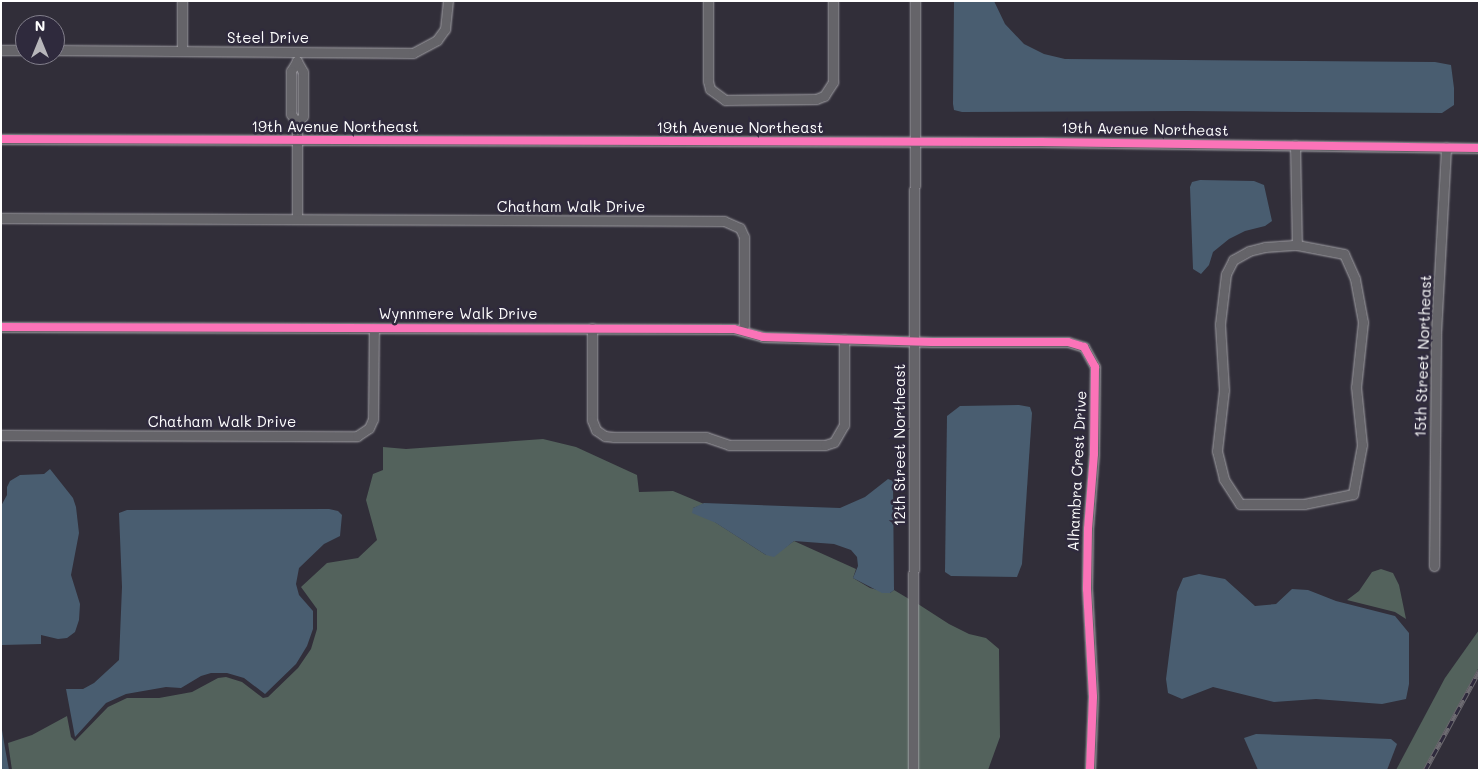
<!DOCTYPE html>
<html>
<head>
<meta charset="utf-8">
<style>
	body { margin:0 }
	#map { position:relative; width:1480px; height:771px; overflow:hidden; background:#312e39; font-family:Mali,sans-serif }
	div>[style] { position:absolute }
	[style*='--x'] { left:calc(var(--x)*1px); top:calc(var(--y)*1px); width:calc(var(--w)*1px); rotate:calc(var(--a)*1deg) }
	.green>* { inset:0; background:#53625c }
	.water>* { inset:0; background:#495d70 }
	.roads { filter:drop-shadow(0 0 1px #a2a1a6) drop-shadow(0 0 1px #a2a1a6) }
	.minor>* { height:9px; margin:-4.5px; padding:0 4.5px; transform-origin:4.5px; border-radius:4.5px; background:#656469 }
	.rail>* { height:4.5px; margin-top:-2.25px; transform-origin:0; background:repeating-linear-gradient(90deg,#2f2a3d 0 8px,#6d6b71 0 16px); box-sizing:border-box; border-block:1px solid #6d6b71 }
	.cycleway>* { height:8px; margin:-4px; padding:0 4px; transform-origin:4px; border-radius:4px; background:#fb73b8 }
	span { translate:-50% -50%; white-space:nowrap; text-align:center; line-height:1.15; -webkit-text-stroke:5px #2f2a3d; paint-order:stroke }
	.street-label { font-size:15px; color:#fff }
	.frame { position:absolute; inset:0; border:2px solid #fff; pointer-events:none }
	.north { position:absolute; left:15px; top:15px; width:50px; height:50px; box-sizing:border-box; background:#2f2a3d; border:1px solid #827f8b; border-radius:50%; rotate:0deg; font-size:14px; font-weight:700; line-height:20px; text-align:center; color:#fff }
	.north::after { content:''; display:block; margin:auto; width:18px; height:22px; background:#b7b6ba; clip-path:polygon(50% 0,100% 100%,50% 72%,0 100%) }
</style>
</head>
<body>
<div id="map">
	<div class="green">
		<i style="clip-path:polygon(543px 439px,576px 447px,637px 475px,639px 492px,673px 491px,704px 504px,693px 508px,766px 555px,783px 549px,794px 541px,856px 569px,853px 578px,870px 588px,890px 593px,894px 590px,909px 599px,909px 770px,12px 770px,8px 743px,32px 735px,67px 716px,71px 737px,75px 741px,108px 707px,127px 698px,159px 698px,192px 692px,218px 678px,226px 677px,242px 682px,263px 698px,268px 697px,298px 668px,311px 649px,317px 629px,317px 609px,301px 587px,327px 563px,358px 558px,377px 540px,366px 500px,373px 474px,383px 470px,383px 447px,406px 449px)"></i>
		<i style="clip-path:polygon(1381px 569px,1393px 573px,1399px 585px,1406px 619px,1395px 612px,1347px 600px,1359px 591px,1372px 572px)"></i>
		<i style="clip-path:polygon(918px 604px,949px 624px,969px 634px,986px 638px,999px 649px,1000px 737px,988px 770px,918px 770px)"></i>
		<i style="clip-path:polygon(1479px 630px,1479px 667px,1423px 770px,1396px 770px,1445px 678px)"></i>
	</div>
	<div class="water">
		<i style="clip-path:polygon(954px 1px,994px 1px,1005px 24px,1024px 44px,1044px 54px,1065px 59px,1435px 62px,1451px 65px,1454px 88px,1454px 105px,1442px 113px,1186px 111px,962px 112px,954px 110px,953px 104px)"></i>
		<i style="clip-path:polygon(1200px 180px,1254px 181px,1264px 185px,1272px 221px,1265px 226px,1245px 231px,1229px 239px,1213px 252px,1209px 265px,1201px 274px,1193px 269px,1190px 187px,1192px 182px)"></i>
		<i style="clip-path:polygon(1019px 405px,1030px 407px,1032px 413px,1022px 564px,1017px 577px,951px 576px,945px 572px,947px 416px,960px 406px)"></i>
		<i style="clip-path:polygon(50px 469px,73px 498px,76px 507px,79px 533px,71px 575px,80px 604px,79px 620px,75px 632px,67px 638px,58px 639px,41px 635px,41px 644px,2px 645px,1px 506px,7px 495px,7px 487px,10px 481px,20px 475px,44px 474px)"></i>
		<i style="clip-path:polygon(888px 479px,893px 481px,894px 590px,890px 593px,882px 593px,853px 578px,858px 566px,857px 557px,851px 550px,834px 544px,794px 541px,774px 557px,766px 555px,716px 523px,692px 513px,693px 508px,704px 503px,840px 508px,865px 497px)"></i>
		<i style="clip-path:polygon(329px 509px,338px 511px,342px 515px,340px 536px,324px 544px,299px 568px,296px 584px,299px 595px,313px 611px,313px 629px,307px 646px,296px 664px,265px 694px,244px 678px,227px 673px,211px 673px,201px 676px,181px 688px,166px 687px,126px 694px,106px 703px,75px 737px,66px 689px,83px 689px,94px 683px,119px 660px,122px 587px,119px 513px,127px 510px)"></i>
		<i style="clip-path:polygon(1199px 574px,1225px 579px,1255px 606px,1276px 604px,1292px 589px,1308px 590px,1336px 601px,1395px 616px,1409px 633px,1409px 684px,1406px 699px,1382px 704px,1316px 699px,1274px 702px,1213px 687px,1182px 699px,1168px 693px,1166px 679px,1177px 592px,1183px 578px)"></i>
		<i style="clip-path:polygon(1px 724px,5px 748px,9px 770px,1px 770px)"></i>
		<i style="clip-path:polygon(1256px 734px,1391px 739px,1397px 744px,1387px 770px,1258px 770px,1244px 738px)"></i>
	</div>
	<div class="roads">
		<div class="minor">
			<i style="--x:708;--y:1;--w:80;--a:90"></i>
			<i style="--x:708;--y:81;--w:8;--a:76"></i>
			<i style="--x:710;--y:89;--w:19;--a:36"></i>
			<i style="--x:725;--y:100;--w:91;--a:-0.6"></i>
			<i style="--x:816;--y:99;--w:9;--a:-21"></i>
			<i style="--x:824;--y:96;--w:17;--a:-57"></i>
			<i style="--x:833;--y:82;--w:81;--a:-90"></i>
			<i style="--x:1;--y:50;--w:24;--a:0"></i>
			<i style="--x:55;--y:50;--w:358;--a:0.5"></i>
			<i style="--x:413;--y:53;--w:27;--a:-28"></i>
			<i style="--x:437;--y:40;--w:14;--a:-54"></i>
			<i style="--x:445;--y:29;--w:28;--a:-84"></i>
			<i style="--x:182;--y:51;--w:50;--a:-90"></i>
			<i style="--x:297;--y:123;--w:9;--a:-49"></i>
			<i style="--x:303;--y:116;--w:44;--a:-90"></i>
			<i style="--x:303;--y:72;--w:13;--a:-119"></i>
			<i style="--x:297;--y:61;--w:12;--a:121"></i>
			<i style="--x:291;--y:71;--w:43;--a:90"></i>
			<i style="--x:291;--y:114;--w:11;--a:56"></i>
			<i style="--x:297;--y:123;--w:96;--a:90"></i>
			<i style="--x:1;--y:139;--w:1040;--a:0.17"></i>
			<i style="--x:1041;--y:142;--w:438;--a:0.8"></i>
			<i style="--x:1295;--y:145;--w:100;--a:88.9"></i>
			<i style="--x:1;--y:218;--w:723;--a:0.24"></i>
			<i style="--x:724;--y:221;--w:17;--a:24"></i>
			<i style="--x:740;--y:228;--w:10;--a:66"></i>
			<i style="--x:744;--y:237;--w:88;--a:90"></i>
			<i style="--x:744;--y:325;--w:5;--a:112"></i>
			<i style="--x:1297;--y:245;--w:48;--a:10.8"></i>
			<i style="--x:1344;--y:254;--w:27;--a:66"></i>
			<i style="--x:1355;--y:279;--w:44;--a:79.5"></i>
			<i style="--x:1363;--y:322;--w:65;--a:96.1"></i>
			<i style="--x:1356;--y:387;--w:58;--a:84.1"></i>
			<i style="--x:1362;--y:445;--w:50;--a:100.4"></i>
			<i style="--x:1353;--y:494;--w:50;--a:168.5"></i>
			<i style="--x:1304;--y:504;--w:64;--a:180"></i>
			<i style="--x:1240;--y:504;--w:30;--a:-123"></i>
			<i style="--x:1224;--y:479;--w:29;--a:-104"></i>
			<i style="--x:1217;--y:451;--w:61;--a:-83.5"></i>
			<i style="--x:1224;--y:390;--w:66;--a:-93.5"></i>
			<i style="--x:1220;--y:324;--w:50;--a:-83.2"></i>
			<i style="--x:1226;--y:274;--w:16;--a:-63"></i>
			<i style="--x:1233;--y:260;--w:18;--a:-29"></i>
			<i style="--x:1249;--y:251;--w:16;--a:-14"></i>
			<i style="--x:1265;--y:247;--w:32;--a:-4"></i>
			<i style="--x:1;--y:327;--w:733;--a:0.16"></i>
			<i style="--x:734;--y:329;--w:30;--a:15"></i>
			<i style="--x:763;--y:337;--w:169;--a:1.7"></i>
			<i style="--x:932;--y:342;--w:136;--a:0"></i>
			<i style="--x:1068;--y:342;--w:17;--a:17"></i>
			<i style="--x:1084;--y:347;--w:23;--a:61"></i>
			<i style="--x:1095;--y:367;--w:87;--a:90.7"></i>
			<i style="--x:1094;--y:454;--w:75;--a:94.6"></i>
			<i style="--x:1088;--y:529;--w:60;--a:91"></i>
			<i style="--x:1087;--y:589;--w:108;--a:86.8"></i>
			<i style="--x:1093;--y:697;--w:73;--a:92.4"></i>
			<i style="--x:592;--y:328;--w:92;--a:90"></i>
			<i style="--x:592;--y:420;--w:11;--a:68"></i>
			<i style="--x:596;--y:430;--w:11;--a:34"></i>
			<i style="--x:605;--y:436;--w:9;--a:6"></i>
			<i style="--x:614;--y:437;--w:92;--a:0"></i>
			<i style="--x:706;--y:437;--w:24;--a:19"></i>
			<i style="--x:729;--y:445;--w:96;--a:0"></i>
			<i style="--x:825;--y:445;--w:9;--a:-18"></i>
			<i style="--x:834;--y:442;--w:20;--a:-60"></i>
			<i style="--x:844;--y:425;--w:86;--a:-90"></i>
			<i style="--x:1;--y:435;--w:356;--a:0.2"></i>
			<i style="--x:357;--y:436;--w:14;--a:-34"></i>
			<i style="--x:369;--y:428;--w:10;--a:-66"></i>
			<i style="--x:373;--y:419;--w:91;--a:-89.4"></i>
			<i style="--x:1434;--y:566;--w:233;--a:-89.5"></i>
			<i style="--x:1436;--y:333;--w:186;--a:-86.9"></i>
			<i style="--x:913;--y:770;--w:769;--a:-89.85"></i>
		</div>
	</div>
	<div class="rail">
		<i style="--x:1425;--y:770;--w:113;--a:-61.4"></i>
	</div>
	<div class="cycleway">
		<i style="--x:1;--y:139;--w:1040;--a:0.17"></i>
		<i style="--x:1041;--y:142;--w:438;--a:0.8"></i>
		<i style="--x:1;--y:327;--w:733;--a:0.16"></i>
		<i style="--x:734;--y:329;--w:30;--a:15"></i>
		<i style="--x:763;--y:337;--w:169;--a:1.7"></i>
		<i style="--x:932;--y:342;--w:136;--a:0"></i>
		<i style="--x:1068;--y:342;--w:17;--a:17"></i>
		<i style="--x:1084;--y:347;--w:23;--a:61"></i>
		<i style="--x:1095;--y:367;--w:87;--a:90.7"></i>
		<i style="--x:1094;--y:454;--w:75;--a:94.6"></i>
		<i style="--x:1088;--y:529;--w:60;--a:91"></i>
		<i style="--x:1087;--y:589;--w:108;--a:86.8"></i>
		<i style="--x:1093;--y:697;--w:73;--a:92.4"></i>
	</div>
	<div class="street-label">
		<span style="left:268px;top:38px">Steel Drive</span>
		<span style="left:335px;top:127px">19th Avenue Northeast</span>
		<span style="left:740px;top:128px">19th Avenue Northeast</span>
		<span style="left:1145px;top:129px;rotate:1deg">19th Avenue Northeast</span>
		<span style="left:571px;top:207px">Chatham Walk Drive</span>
		<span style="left:458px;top:314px">Wynnmere Walk Drive</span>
		<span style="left:1423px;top:356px;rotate:-88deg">15th Street Northeast</span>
		<span style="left:222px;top:422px">Chatham Walk Drive</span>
		<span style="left:900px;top:445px;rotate:-90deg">12th Street Northeast</span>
		<span style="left:1077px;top:471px;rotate:-87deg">Alhambra Crest Drive</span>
	</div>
	<div class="frame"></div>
	<div class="north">N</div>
</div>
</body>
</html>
